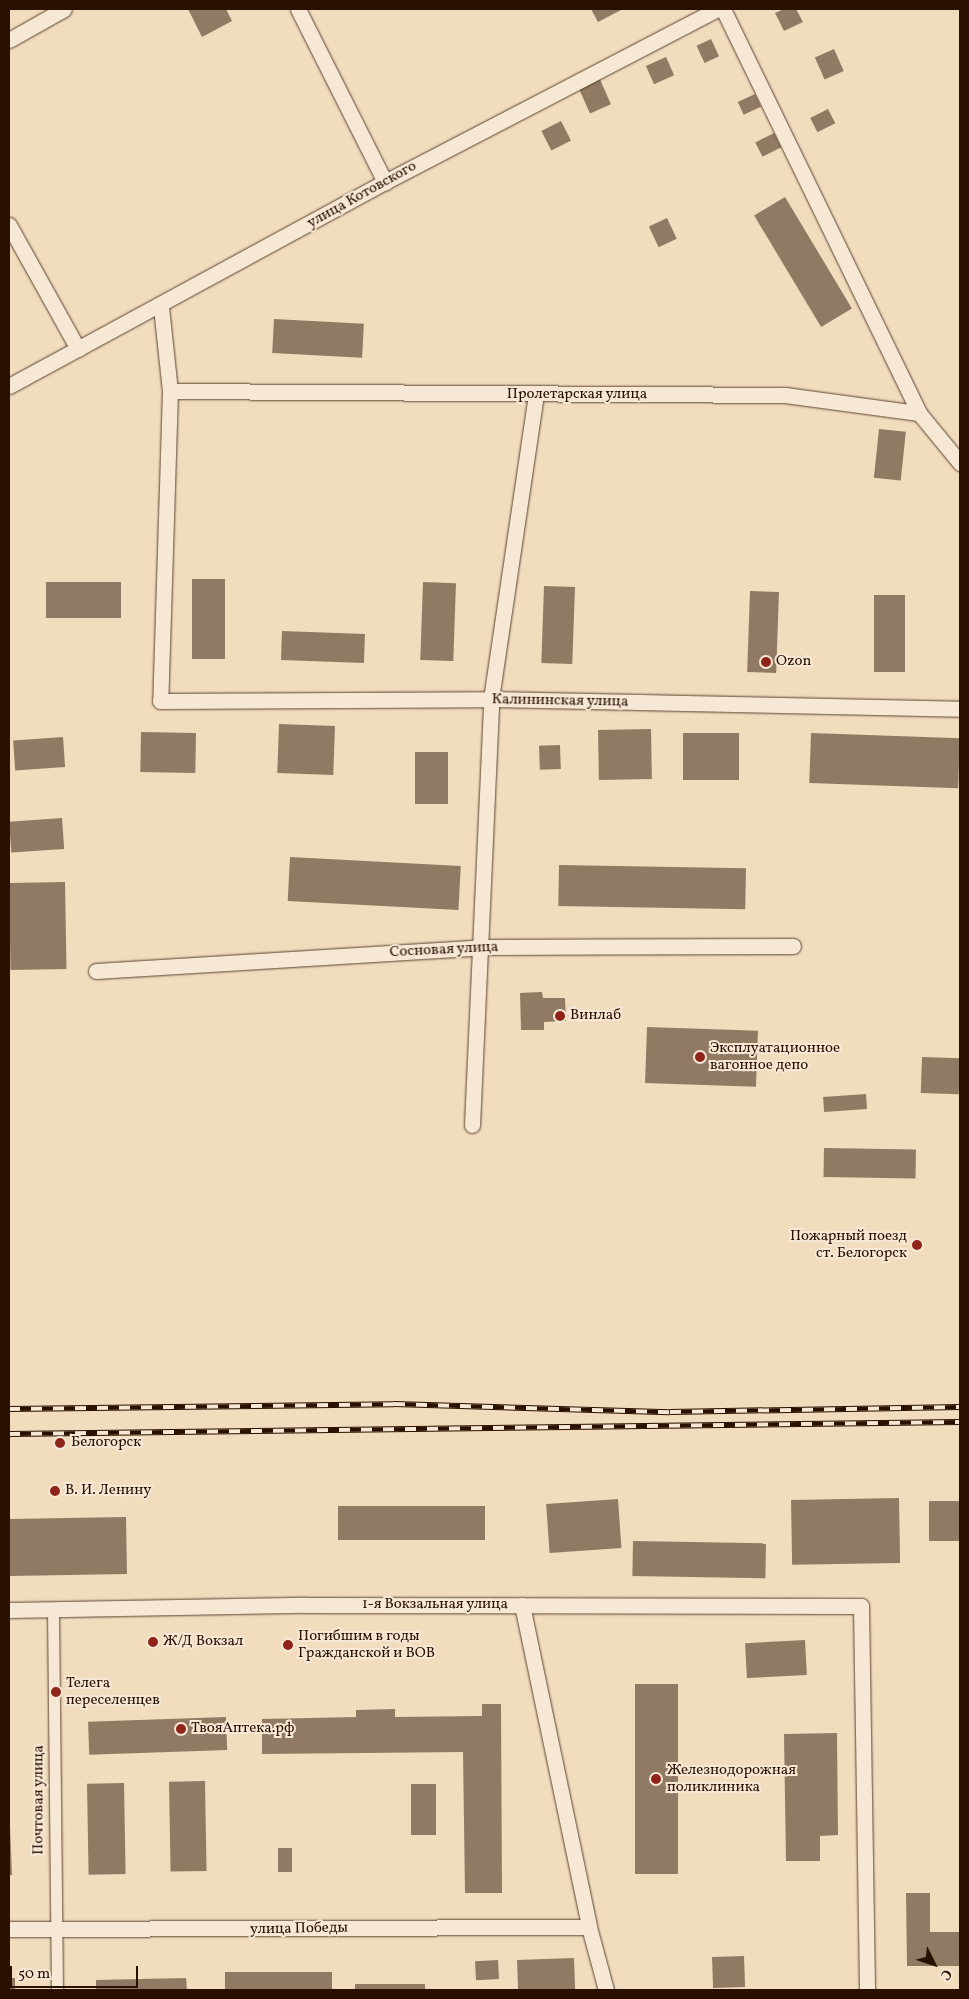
<!DOCTYPE html>
<html>
<head>
<meta charset="utf-8">
<style>
	body { margin:0 }
	#map { position:relative; width:969px; height:1999px; overflow:hidden; background:#f1dcbe; font-family:Vollkorn,serif }
	div>[style] { position:absolute }
	[style*='--x'] { left:calc(var(--x)*1px); top:calc(var(--y)*1px); width:calc(var(--w)*1px); rotate:calc(var(--a)*1deg) }
	.building>* { inset:0; background:#917a63; transform-origin:0 0 }
	.roads { filter:drop-shadow(0 0 1px #5c4330) drop-shadow(0 0 1px #5c4330) }
	.pedestrian>* { height:11px; margin:-5.5px; padding:0 5.5px; transform-origin:5.5px; border-radius:5.5px; background:#f6e8d5 }
	.minor>* { height:15px; margin:-7.5px; padding:0 7.5px; transform-origin:7.5px; border-radius:7.5px; background:#f6e8d5 }
	.rail>* { height:5.5px; margin-top:-2.75px; transform-origin:0; background:repeating-linear-gradient(90deg,#f6e8d5 0 11px,#2a1001 0 22px); box-sizing:border-box; border-block:1px solid #2a1001 }
	.dots>* { width:14px; height:14px; translate:-50% -50%; box-sizing:border-box; border:2px solid #f6e8d5; border-radius:50% }
	span { translate:-50% -50%; white-space:nowrap; text-align:center; line-height:1.15; -webkit-text-stroke:4px #f6e8d5; paint-order:stroke }
	.street-label { font-size:15px; color:#2a1001 }
	.poi-label { font-size:15px; color:#2a1001 }
	.left { translate:0 -50%; text-align:left }
	.right { translate:-100% -50%; text-align:right }
	.frame { position:absolute; inset:0; border:10px solid #2a1001; pointer-events:none }
	.north { position:absolute; left:909px; top:1939px; width:50px; height:50px; -webkit-text-stroke:4px #f6e8d5; paint-order:stroke; rotate:131deg; font-size:14px; font-weight:700; line-height:20px; text-align:center; color:#2a1001 }
	.north::after { content:''; display:block; margin:auto; width:18px; height:22px; background:#2a1001; clip-path:polygon(50% 0,100% 100%,50% 72%,0 100%) }
	.scale { position:absolute; left:10px; top:1966px; width:128px; height:22px; box-sizing:border-box; border:2px solid #2a1001; border-top:0; padding-left:6px; font-size:15px; line-height:18px; white-space:nowrap; color:#2a1001; -webkit-text-stroke:4px #f6e8d5; paint-order:stroke }
</style>
</head>
<body>
<div id="map">
	<div class="building">
		<i style="clip-path:polygon(188px 9px,226px 9px,232px 21px,202px 37px)"></i>
		<i style="clip-path:polygon(591px 9px,623px 9px,598px 22px)"></i>
		<i style="clip-path:polygon(784px 9px,796px 9px,803px 22px,784px 31px,775px 13px)"></i>
		<i style="left:711px;top:39px;width:19px;height:16px;rotate:65deg"></i>
		<i style="left:834px;top:49px;width:24px;height:21px;rotate:66deg"></i>
		<i style="left:666px;top:57px;width:20px;height:22px;rotate:66deg"></i>
		<i style="left:598px;top:75px;width:32px;height:23px;rotate:66deg"></i>
		<i style="left:755px;top:94px;width:14px;height:19px;rotate:65deg"></i>
		<i style="left:828px;top:109px;width:16px;height:20px;rotate:63deg"></i>
		<i style="left:561px;top:121px;width:22px;height:22px;rotate:63deg"></i>
		<i style="left:774px;top:133px;width:16px;height:21px;rotate:63deg"></i>
		<i style="left:785px;top:197px;width:130px;height:36px;rotate:59deg"></i>
		<i style="left:667px;top:218px;width:23px;height:20px;rotate:65deg"></i>
		<i style="left:274px;top:319px;width:90px;height:34px;rotate:3deg"></i>
		<i style="left:879px;top:429px;width:27px;height:49px;rotate:6deg"></i>
		<i style="left:192px;top:579px;width:33px;height:80px"></i>
		<i style="left:121px;top:582px;width:36px;height:75px;rotate:90deg"></i>
		<i style="left:423px;top:582px;width:33px;height:78px;rotate:2deg"></i>
		<i style="left:544px;top:586px;width:31px;height:77px;rotate:2deg"></i>
		<i style="left:750px;top:591px;width:29px;height:81px;rotate:2deg"></i>
		<i style="left:874px;top:595px;width:31px;height:77px"></i>
		<i style="left:282px;top:631px;width:83px;height:29px;rotate:2deg"></i>
		<i style="left:279px;top:724px;width:56px;height:49px;rotate:2deg"></i>
		<i style="left:651px;top:729px;width:50px;height:53px;rotate:89deg"></i>
		<i style="left:141px;top:732px;width:55px;height:40px;rotate:1deg"></i>
		<i style="left:683px;top:733px;width:56px;height:47px"></i>
		<i style="left:811px;top:733px;width:149px;height:50px;rotate:2deg"></i>
		<i style="left:63px;top:737px;width:30px;height:50px;rotate:86deg"></i>
		<i style="left:560px;top:745px;width:24px;height:21px;rotate:88deg"></i>
		<i style="left:415px;top:752px;width:33px;height:52px"></i>
		<i style="left:62px;top:818px;width:31px;height:53px;rotate:86deg"></i>
		<i style="left:290px;top:857px;width:171px;height:44px;rotate:3deg"></i>
		<i style="left:559px;top:865px;width:187px;height:41px;rotate:1deg"></i>
		<i style="left:65px;top:882px;width:87px;height:56px;rotate:89deg"></i>
		<i style="clip-path:polygon(542px 992px,543px 998px,565px 998px,566px 1021px,544px 1022px,544px 1030px,521px 1030px,520px 993px)"></i>
		<i style="left:647px;top:1027px;width:111px;height:56px;rotate:2deg"></i>
		<i style="left:922px;top:1057px;width:38px;height:36px;rotate:2deg"></i>
		<i style="left:866px;top:1094px;width:15px;height:43px;rotate:86deg"></i>
		<i style="left:824px;top:1148px;width:92px;height:29px;rotate:1deg"></i>
		<i style="left:899px;top:1498px;width:65px;height:108px;rotate:89deg"></i>
		<i style="left:618px;top:1499px;width:49px;height:72px;rotate:86deg"></i>
		<i style="left:960px;top:1501px;width:40px;height:31px;rotate:90deg"></i>
		<i style="left:485px;top:1506px;width:34px;height:147px;rotate:90deg"></i>
		<i style="left:126px;top:1517px;width:57px;height:117px;rotate:89deg"></i>
		<i style="left:633px;top:1541px;width:133px;height:35px;rotate:1deg"></i>
		<i style="left:805px;top:1640px;width:35px;height:60px;rotate:87deg"></i>
		<i style="left:635px;top:1684px;width:43px;height:190px"></i>
		<i style="clip-path:polygon(482px 1704px,501px 1704px,502px 1893px,465px 1893px,463px 1752px,262px 1754px,262px 1719px,356px 1717px,356px 1710px,395px 1709px,395px 1717px,482px 1716px)"></i>
		<i style="left:226px;top:1717px;width:33px;height:138px;rotate:88deg"></i>
		<i style="clip-path:polygon(837px 1733px,838px 1835px,820px 1836px,820px 1861px,786px 1861px,784px 1734px)"></i>
		<i style="left:205px;top:1781px;width:90px;height:36px;rotate:89deg"></i>
		<i style="left:124px;top:1783px;width:91px;height:37px;rotate:89deg"></i>
		<i style="left:411px;top:1784px;width:25px;height:51px"></i>
		<i style="clip-path:polygon(9px 1827px,10px 1827px,12px 1875px,9px 1875px)"></i>
		<i style="left:278px;top:1848px;width:14px;height:24px"></i>
		<i style="clip-path:polygon(906px 1893px,930px 1893px,930px 1932px,960px 1932px,960px 1966px,907px 1966px)"></i>
		<i style="left:744px;top:1956px;width:31px;height:32px;rotate:88deg"></i>
		<i style="left:574px;top:1958px;width:32px;height:57px;rotate:88deg"></i>
		<i style="left:498px;top:1960px;width:19px;height:23px;rotate:87deg"></i>
		<i style="left:332px;top:1972px;width:18px;height:107px;rotate:90deg"></i>
		<i style="left:9px;top:1978px;width:6px;height:12px"></i>
		<i style="clip-path:polygon(186px 1978px,187px 1990px,96px 1990px,96px 1980px)"></i>
		<i style="left:355px;top:1984px;width:70px;height:6px"></i>
	</div>
	<div class="roads">
		<div class="pedestrian">
			<i style="--x:53;--y:1610;--w:380;--a:89.4"></i>
		</div>
		<div class="minor">
			<i style="--x:298;--y:9;--w:194;--a:63.3"></i>
			<i style="--x:723;--y:9;--w:449;--a:64.1"></i>
			<i style="--x:9;--y:40;--w:63;--a:-29.4"></i>
			<i style="--x:9;--y:225;--w:142;--a:60.9"></i>
			<i style="--x:161;--y:307;--w:84;--a:83.9"></i>
			<i style="--x:170;--y:391;--w:310;--a:91.8"></i>
			<i style="--x:160;--y:701;--w:331;--a:-0.3"></i>
			<i style="--x:491;--y:699;--w:469;--a:1.2"></i>
			<i style="--x:9;--y:386;--w:428;--a:-28.5"></i>
			<i style="--x:385;--y:182;--w:374;--a:-27.5"></i>
			<i style="--x:170;--y:391;--w:615;--a:0.37"></i>
			<i style="--x:785;--y:395;--w:135;--a:7.7"></i>
			<i style="--x:919;--y:413;--w:65;--a:50.6"></i>
			<i style="--x:96;--y:971;--w:388;--a:-3.5"></i>
			<i style="--x:483;--y:947;--w:310;--a:-0.2"></i>
			<i style="--x:472;--y:1125;--w:426;--a:-87.4"></i>
			<i style="--x:491;--y:699;--w:307;--a:-81.6"></i>
			<i style="--x:522;--y:1605;--w:329;--a:78.2"></i>
			<i style="--x:589;--y:1927;--w:65;--a:74.9"></i>
			<i style="--x:9;--y:1610;--w:296;--a:-1"></i>
			<i style="--x:305;--y:1605;--w:556;--a:0.1"></i>
			<i style="--x:861;--y:1606;--w:384;--a:89.1"></i>
			<i style="--x:9;--y:1929;--w:580;--a:-0.2"></i>
		</div>
	</div>
	<div class="rail">
		<i style="--x:9;--y:1409;--w:385;--a:-0.7"></i>
		<i style="--x:394;--y:1404;--w:276;--a:1.7"></i>
		<i style="--x:670;--y:1412;--w:290;--a:-1"></i>
		<i style="--x:9;--y:1434;--w:951;--a:-0.72"></i>
	</div>
	<div class="dots">
		<i style="left:766px;top:662px;background:#8f2418"></i>
		<i style="left:560px;top:1016px;background:#8f2418"></i>
		<i style="left:700px;top:1057px;background:#8f2418"></i>
		<i style="left:917px;top:1245px;background:#8f2418"></i>
		<i style="left:60px;top:1443px;background:#8f2418"></i>
		<i style="left:55px;top:1491px;background:#8f2418"></i>
		<i style="left:153px;top:1642px;background:#8f2418"></i>
		<i style="left:288px;top:1645px;background:#8f2418"></i>
		<i style="left:56px;top:1692px;background:#8f2418"></i>
		<i style="left:181px;top:1729px;background:#8f2418"></i>
		<i style="left:656px;top:1779px;background:#8f2418"></i>
	</div>
	<div class="street-label">
		<span style="left:362px;top:195px;rotate:-29deg">улица Котовского</span>
		<span style="left:577px;top:395px">Пролетарская улица</span>
		<span style="left:560px;top:701px;rotate:1deg">Калининская улица</span>
		<span style="left:444px;top:950px;rotate:-3deg">Сосновая улица</span>
		<span style="left:435px;top:1605px">1-я Вокзальная улица</span>
		<span style="left:39px;top:1800px;rotate:-90deg">Почтовая улица</span>
		<span style="left:299px;top:1929px;rotate:-1deg">улица Победы</span>
	</div>
	<div class="poi-label">
		<span class="left" style="left:776px;top:662px">Ozon</span>
		<span class="left" style="left:570px;top:1016px">Винлаб</span>
		<span class="left" style="left:710px;top:1057px">Эксплуатационное<br>вагонное депо</span>
		<span class="right" style="left:907px;top:1245px">Пожарный поезд<br>ст. Белогорск</span>
		<span class="left" style="left:71px;top:1443px">Белогорск</span>
		<span class="left" style="left:65px;top:1491px">В. И. Ленину</span>
		<span class="left" style="left:298px;top:1645px">Погибшим в годы<br>Гражданской и ВОВ</span>
		<span class="left" style="left:163px;top:1642px">Ж/Д Вокзал</span>
		<span class="left" style="left:66px;top:1692px">Телега<br>переселенцев</span>
		<span class="left" style="left:191px;top:1729px">ТвояАптека.рф</span>
		<span class="left" style="left:667px;top:1779px">Железнодорожная<br>поликлиника</span>
	</div>
	<div class="frame"></div>
	<div class="north">С</div>
	<div class="scale">50 m</div>
</div>
</body>
</html>
